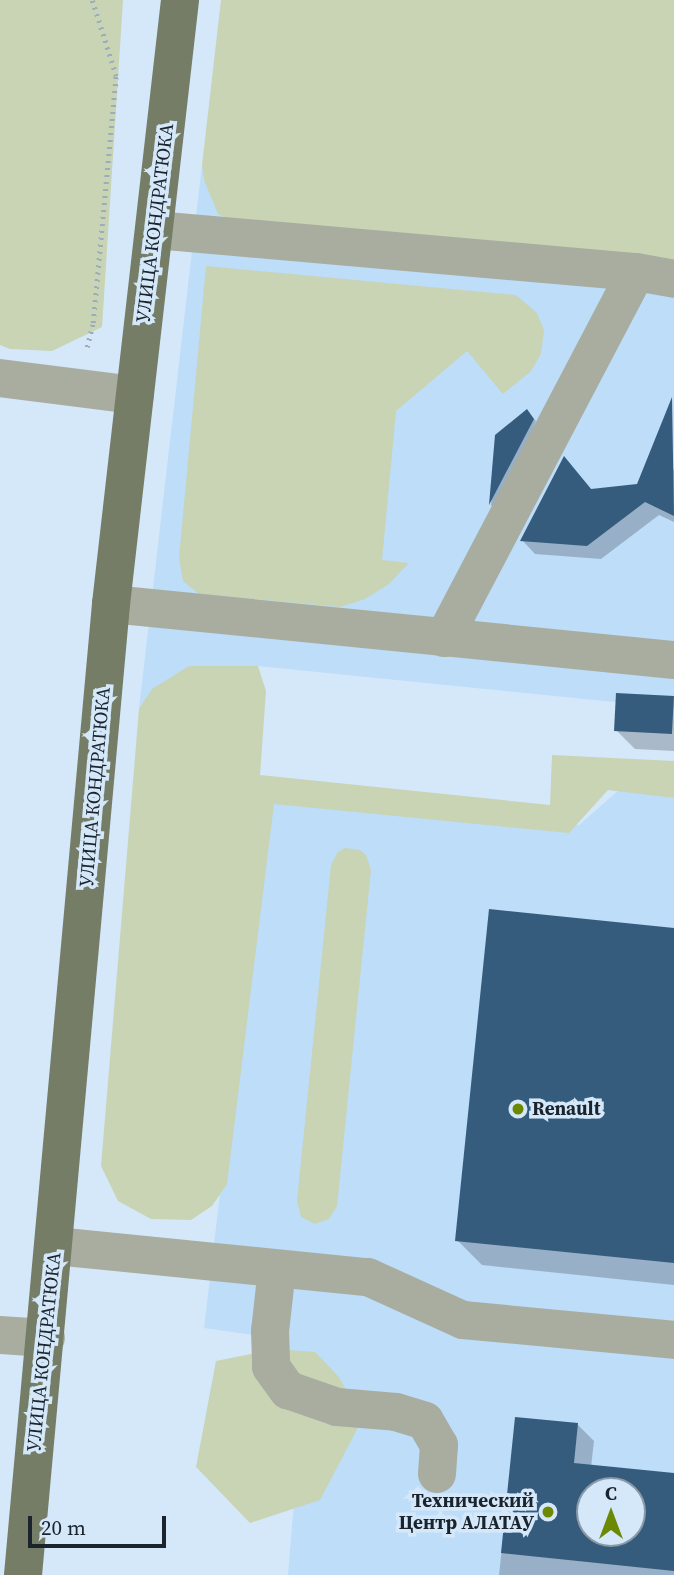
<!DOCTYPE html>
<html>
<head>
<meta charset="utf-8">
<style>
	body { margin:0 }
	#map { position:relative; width:674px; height:1575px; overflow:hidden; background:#d4e8fa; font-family:"Source Serif 4",serif }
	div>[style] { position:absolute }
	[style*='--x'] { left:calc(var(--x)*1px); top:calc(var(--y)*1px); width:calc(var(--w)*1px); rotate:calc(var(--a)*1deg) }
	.built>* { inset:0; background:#bdddf9 }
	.green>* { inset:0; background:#c8d4b4 }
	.shadow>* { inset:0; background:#0003 }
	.building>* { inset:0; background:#365c7d; transform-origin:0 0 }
	.path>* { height:4.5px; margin-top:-2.25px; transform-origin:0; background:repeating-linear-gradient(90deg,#9bacba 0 2px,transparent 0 7px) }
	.minor>* { height:38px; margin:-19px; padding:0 19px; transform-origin:19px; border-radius:19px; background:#a8ada0 }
	.major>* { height:38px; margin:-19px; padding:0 19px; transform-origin:19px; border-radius:19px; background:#757d66 }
	.dots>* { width:19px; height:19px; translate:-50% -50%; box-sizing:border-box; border:4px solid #d4e8fa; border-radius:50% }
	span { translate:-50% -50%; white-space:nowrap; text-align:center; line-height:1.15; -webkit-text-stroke:7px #d4e8fa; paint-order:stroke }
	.street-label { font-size:19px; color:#1b242c }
	.poi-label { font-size:19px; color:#1b242c; font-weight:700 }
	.left { translate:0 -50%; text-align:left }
	.right { translate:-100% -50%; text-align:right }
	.north { position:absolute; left:576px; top:1477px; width:70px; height:70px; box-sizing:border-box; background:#d4e8fa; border:2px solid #8a9aa8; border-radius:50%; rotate:0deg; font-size:19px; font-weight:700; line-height:28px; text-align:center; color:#1b242c }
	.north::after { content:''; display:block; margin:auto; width:24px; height:32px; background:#6c8903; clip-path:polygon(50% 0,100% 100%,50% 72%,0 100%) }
	.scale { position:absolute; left:28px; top:1516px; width:138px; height:32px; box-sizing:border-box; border:4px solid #1b242c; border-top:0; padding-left:9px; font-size:21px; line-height:24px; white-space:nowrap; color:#1b242c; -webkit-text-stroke:5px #d4e8fa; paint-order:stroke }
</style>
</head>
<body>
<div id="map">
	<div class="built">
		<i style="clip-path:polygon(202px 165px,204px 180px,674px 260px,674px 708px,258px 666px,189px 666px,139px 709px)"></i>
		<i style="clip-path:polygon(evenodd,619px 790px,674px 798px,674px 1575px,288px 1575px,304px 1384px,284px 1339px,204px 1328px,268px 792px,579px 825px,619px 790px,590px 1491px,632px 1491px,632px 1533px,590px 1533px,590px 1491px)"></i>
	</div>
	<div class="green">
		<i style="clip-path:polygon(0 0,123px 0,102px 327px,52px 351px,10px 349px,0 345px)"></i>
		<i style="clip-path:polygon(221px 0,674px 0,674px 260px,247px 228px,218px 214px,204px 180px,202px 165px)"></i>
		<i style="clip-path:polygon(206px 266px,516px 295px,537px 313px,544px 330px,541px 354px,531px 371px,503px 394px,467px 351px,396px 411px,382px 560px,409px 563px,389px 584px,365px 599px,340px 607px,199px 594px,183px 581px,179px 558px)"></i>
		<i style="clip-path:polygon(189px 666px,258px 666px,266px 691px,260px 775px,550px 805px,552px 755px,674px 761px,674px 798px,608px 790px,569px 833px,274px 804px,227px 1184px,212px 1206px,191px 1220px,151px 1219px,118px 1201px,101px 1166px,139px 709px,152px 689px)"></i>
		<i style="clip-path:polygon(345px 848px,360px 850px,366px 855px,371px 870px,337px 1206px,329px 1219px,315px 1224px,301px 1217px,297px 1201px,331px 865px,338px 852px)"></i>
		<i style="clip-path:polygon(276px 1349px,315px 1352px,338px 1376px,363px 1418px,320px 1500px,250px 1523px,196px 1467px,216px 1361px)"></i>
	</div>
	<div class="shadow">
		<i style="clip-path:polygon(527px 412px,536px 421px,499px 513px,491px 505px,497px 436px)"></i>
		<i style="clip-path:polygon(651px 454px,674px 470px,674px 522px,659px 515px,601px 559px,535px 554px,522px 540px,565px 459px,593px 491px,639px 485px)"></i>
		<i style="clip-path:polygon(674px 697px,674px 751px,635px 749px,616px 730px)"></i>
		<i style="clip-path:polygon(674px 929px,674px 1285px,482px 1265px,457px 1240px)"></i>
		<i style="clip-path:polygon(evenodd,516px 1419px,578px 1425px,594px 1441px,591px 1467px,674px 1475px,674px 1575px,499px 1575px,516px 1419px,590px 1491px,632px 1491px,632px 1533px,590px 1533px,590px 1491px)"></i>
	</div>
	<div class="building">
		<i style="clip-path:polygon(672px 397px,674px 516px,645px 502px,587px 546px,520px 541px,564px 456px,591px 489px,637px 484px)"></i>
		<i style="clip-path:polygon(527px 409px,534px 419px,489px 505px,495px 435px)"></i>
		<i style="left:616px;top:693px;width:58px;height:38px;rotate:3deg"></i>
		<i style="clip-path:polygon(489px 909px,674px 928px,674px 1263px,455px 1241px)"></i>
		<i style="clip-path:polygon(evenodd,515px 1417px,578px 1423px,574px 1463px,674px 1473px,674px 1571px,501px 1553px,515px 1417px,590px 1491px,632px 1491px,632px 1533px,590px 1533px,590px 1491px)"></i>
	</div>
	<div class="path">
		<i style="--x:87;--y:347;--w:25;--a:-76"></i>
		<i style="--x:93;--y:323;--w:248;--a:-84.7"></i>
		<i style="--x:116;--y:76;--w:80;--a:-107.5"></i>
	</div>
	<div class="minor">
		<i style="--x:155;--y:230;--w:483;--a:5"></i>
		<i style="--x:636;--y:272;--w:39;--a:10"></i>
		<i style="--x:0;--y:378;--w:136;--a:7.2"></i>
		<i style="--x:111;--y:604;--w:566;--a:5.68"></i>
		<i style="--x:444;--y:638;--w:413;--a:-62.3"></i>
		<i style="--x:55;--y:1246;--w:315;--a:5.7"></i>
		<i style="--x:368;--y:1277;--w:104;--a:24.4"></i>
		<i style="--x:463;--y:1320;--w:212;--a:5.4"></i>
		<i style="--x:277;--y:1269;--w:62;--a:96.4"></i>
		<i style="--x:270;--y:1331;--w:36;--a:88"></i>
		<i style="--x:271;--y:1367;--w:29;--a:54"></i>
		<i style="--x:288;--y:1390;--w:52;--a:19.1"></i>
		<i style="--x:337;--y:1407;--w:59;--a:4.8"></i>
		<i style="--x:396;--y:1412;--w:30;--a:17"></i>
		<i style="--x:425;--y:1421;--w:28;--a:60"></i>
		<i style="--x:439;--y:1445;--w:29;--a:94"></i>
		<i style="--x:0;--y:1335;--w:46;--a:3.7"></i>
	</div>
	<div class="major">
		<i style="--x:23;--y:1575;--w:975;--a:-84.82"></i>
		<i style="--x:111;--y:604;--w:608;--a:-83.48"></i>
	</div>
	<div class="dots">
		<i style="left:518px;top:1109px;background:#6c8903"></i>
		<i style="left:548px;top:1512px;background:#6c8903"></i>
	</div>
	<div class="street-label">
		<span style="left:155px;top:223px;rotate:-83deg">УЛИЦА КОНДРАТЮКА</span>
		<span style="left:95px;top:787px;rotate:-85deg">УЛИЦА КОНДРАТЮКА</span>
		<span style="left:44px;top:1352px;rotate:-84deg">УЛИЦА КОНДРАТЮКА</span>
	</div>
	<div class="poi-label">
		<span class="left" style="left:532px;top:1109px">Renault</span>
		<span class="right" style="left:534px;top:1512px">Технический<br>Центр АЛАТАУ</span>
	</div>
	<div class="north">С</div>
	<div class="scale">20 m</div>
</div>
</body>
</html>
